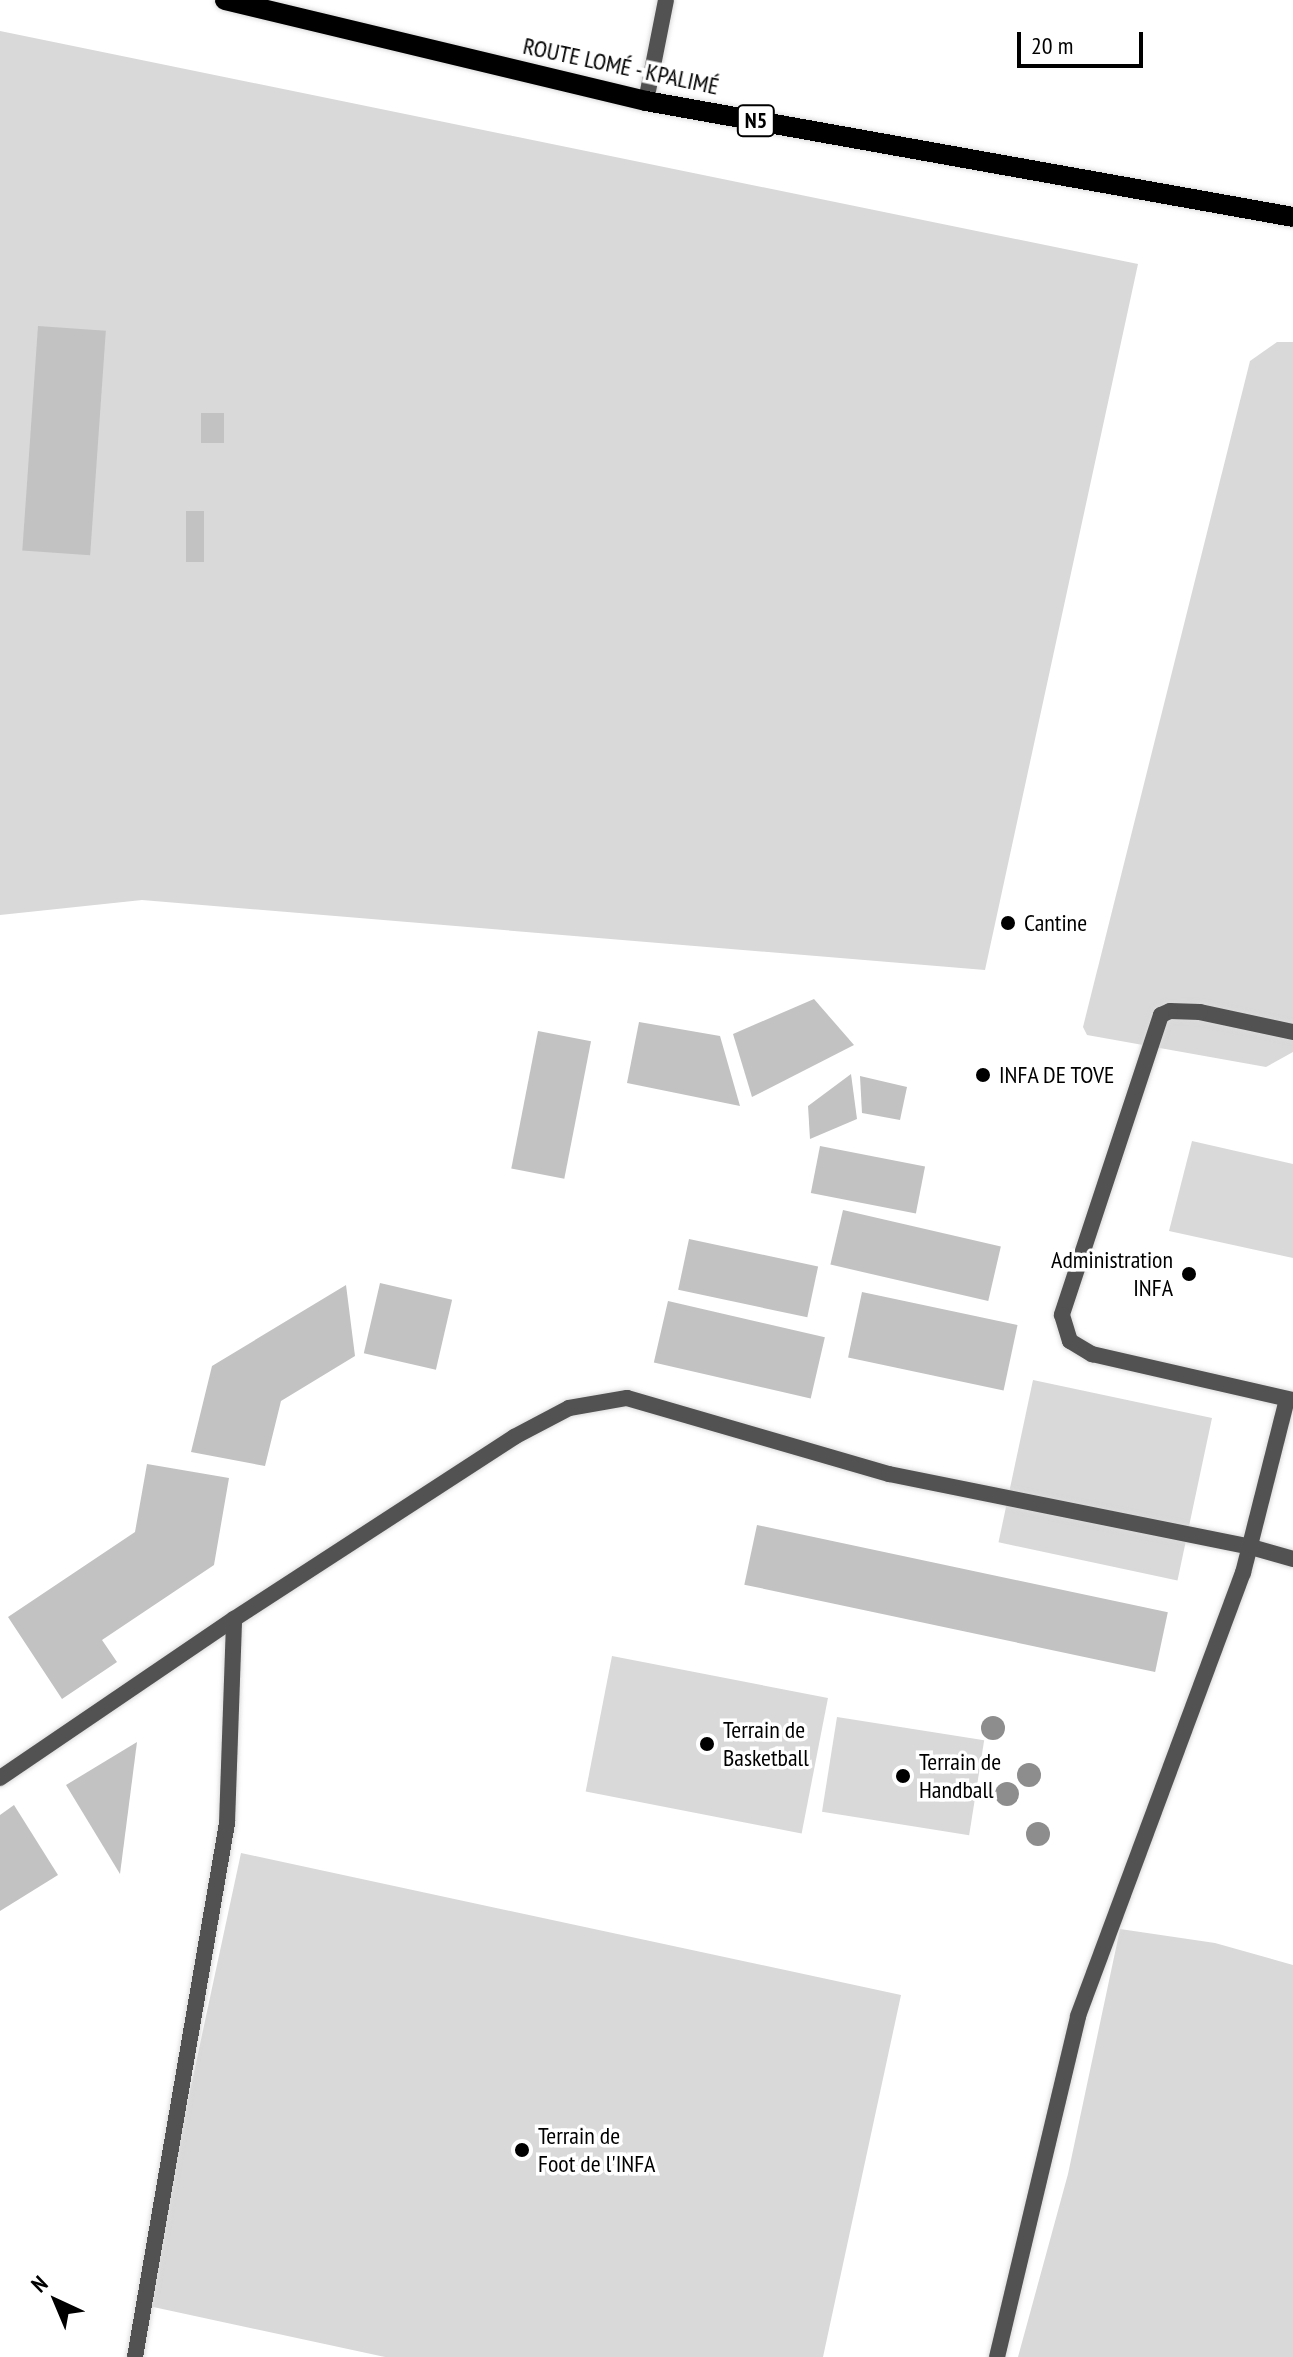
<!DOCTYPE html>
<html>
<head>
<meta charset="utf-8">
<style>
	body { margin:0 }
	#map { position:relative; width:1293px; height:2357px; overflow:hidden; background:#fff; font-family:"PT Sans Narrow",sans-serif }
	div>[style] { position:absolute }
	[style*='--x'] { left:calc(var(--x)*1px); top:calc(var(--y)*1px); width:calc(var(--w)*1px); rotate:calc(var(--a)*1deg) }
	.green>* { inset:0; background:#d9d9d9; transform-origin:0 0 }
	.building>* { inset:0; background:#c2c2c2; transform-origin:0 0 }
	.roads { filter:drop-shadow(0 0 2px #dbdbdb) drop-shadow(0 0 2px #dbdbdb) }
	.lane>* { height:16px; margin:-8px; padding:0 8px; transform-origin:8px; border-radius:8px; background:#525252 }
	.street>* { height:16px; margin:-8px; padding:0 8px; transform-origin:8px; border-radius:8px; background:#525252 }
	.primary>* { height:20px; margin:-10px; padding:0 10px; transform-origin:10px; border-radius:10px; background:#000 }
	.trees>* { width:24px; height:24px; margin:-12px; border-radius:50%; background:#8d8d8d }
	.dots>* { width:22px; height:22px; translate:-50% -50%; box-sizing:border-box; border:4px solid #fff; border-radius:50% }
	span { translate:-50% -50%; white-space:nowrap; text-align:center; line-height:1.15; -webkit-text-stroke:7px #fff; paint-order:stroke }
	.shield-label span { padding:2px 6px; background:#fff; border:2px solid; border-radius:6px; -webkit-text-stroke-width:0 }
	.shield-label { font-size:22px; color:#000; font-weight:700 }
	.street-label { font-size:24px; color:#000 }
	.poi-label { font-size:24px; color:#000 }
	.left { translate:0 -50%; text-align:left }
	.right { translate:-100% -50%; text-align:right }
	.north { position:absolute; left:16px; top:2261px; width:80px; height:80px; -webkit-text-stroke:6px #fff; paint-order:stroke; rotate:316deg; font-size:22px; font-weight:700; line-height:32px; text-align:center; color:#000 }
	.north::after { content:''; display:block; margin:auto; width:28px; height:36px; background:#000; clip-path:polygon(50% 0,100% 100%,50% 72%,0 100%) }
	.scale { position:absolute; left:1017px; top:32px; width:126px; height:36px; box-sizing:border-box; border:4px solid #000; border-top:0; padding-left:10px; font-size:24px; line-height:28px; white-space:nowrap; color:#000; -webkit-text-stroke:6px #fff; paint-order:stroke }
</style>
</head>
<body>
<div id="map">
	<div class="green">
		<i style="clip-path:polygon(0 31px,1138px 264px,985px 970px,142px 900px,0 915px)"></i>
		<i style="clip-path:polygon(1277px 342px,1293px 342px,1293px 1052px,1266px 1067px,1087px 1035px,1083px 1027px,1250px 361px)"></i>
		<i style="clip-path:polygon(1192px 1141px,1293px 1164px,1293px 1258px,1169px 1231px)"></i>
		<i style="left:1033px;top:1380px;width:183px;height:166px;rotate:12deg"></i>
		<i style="left:612px;top:1656px;width:220px;height:138px;rotate:11deg"></i>
		<i style="left:837px;top:1717px;width:149px;height:96px;rotate:9deg"></i>
		<i style="clip-path:polygon(241px 1853px,901px 1995px,823px 2357px,385px 2357px,144px 2305px)"></i>
		<i style="clip-path:polygon(1120px 1929px,1215px 1943px,1293px 1965px,1293px 2357px,1018px 2357px,1068px 2174px)"></i>
	</div>
	<div class="building">
		<i style="left:38px;top:326px;width:68px;height:225px;rotate:4deg"></i>
		<i style="left:201px;top:413px;width:23px;height:30px"></i>
		<i style="left:204px;top:511px;width:51px;height:18px;rotate:90deg"></i>
		<i style="clip-path:polygon(814px 999px,854px 1045px,752px 1097px,733px 1034px)"></i>
		<i style="clip-path:polygon(639px 1022px,720px 1036px,740px 1106px,627px 1083px)"></i>
		<i style="left:538px;top:1031px;width:54px;height:140px;rotate:11deg"></i>
		<i style="clip-path:polygon(851px 1074px,857px 1119px,810px 1139px,808px 1106px)"></i>
		<i style="clip-path:polygon(860px 1076px,907px 1087px,900px 1120px,862px 1113px)"></i>
		<i style="left:820px;top:1146px;width:107px;height:48px;rotate:11deg"></i>
		<i style="left:843px;top:1210px;width:162px;height:56px;rotate:13deg"></i>
		<i style="left:689px;top:1239px;width:132px;height:52px;rotate:12deg"></i>
		<i style="left:380px;top:1283px;width:74px;height:72px;rotate:13deg"></i>
		<i style="clip-path:polygon(346px 1285px,355px 1356px,281px 1401px,265px 1466px,191px 1452px,212px 1366px)"></i>
		<i style="left:862px;top:1292px;width:159px;height:67px;rotate:12deg"></i>
		<i style="left:668px;top:1301px;width:161px;height:63px;rotate:13deg"></i>
		<i style="clip-path:polygon(147px 1464px,229px 1478px,214px 1565px,102px 1640px,117px 1662px,62px 1699px,8px 1617px,135px 1532px)"></i>
		<i style="left:757px;top:1525px;width:420px;height:61px;rotate:12deg"></i>
		<i style="clip-path:polygon(137px 1742px,120px 1874px,66px 1785px)"></i>
		<i style="clip-path:polygon(14px 1805px,58px 1875px,0 1911px,0 1815px)"></i>
	</div>
	<div class="roads">
		<div class="lane">
			<i style="--x:1293;--y:1032;--w:95;--a:-167.9"></i>
			<i style="--x:1200;--y:1012;--w:30;--a:-178"></i>
			<i style="--x:1170;--y:1011;--w:10;--a:156"></i>
			<i style="--x:1161;--y:1015;--w:316;--a:108.3"></i>
			<i style="--x:1062;--y:1315;--w:27;--a:73"></i>
			<i style="--x:1070;--y:1341;--w:26;--a:31"></i>
			<i style="--x:1092;--y:1354;--w:206;--a:12.9"></i>
			<i style="--x:0;--y:1778;--w:283;--a:-34.2"></i>
			<i style="--x:234;--y:1619;--w:334;--a:-33"></i>
			<i style="--x:514;--y:1437;--w:62;--a:-27.8"></i>
			<i style="--x:569;--y:1408;--w:59;--a:-9.8"></i>
			<i style="--x:627;--y:1398;--w:273;--a:16.2"></i>
			<i style="--x:889;--y:1474;--w:369;--a:11.4"></i>
			<i style="--x:1251;--y:1547;--w:44;--a:15.9"></i>
			<i style="--x:135;--y:2357;--w:542;--a:-80.22"></i>
			<i style="--x:227;--y:1823;--w:204;--a:-88"></i>
			<i style="--x:997;--y:2357;--w:350;--a:-76.6"></i>
			<i style="--x:1078;--y:2016;--w:473;--a:-69.6"></i>
			<i style="--x:1243;--y:1573;--w:179;--a:-75.8"></i>
		</div>
		<div class="street">
			<i style="--x:646;--y:101;--w:103;--a:-78.8"></i>
		</div>
		<div class="primary">
			<i style="--x:225;--y:0;--w:433;--a:13.5"></i>
			<i style="--x:646;--y:101;--w:657;--a:10.16"></i>
		</div>
	</div>
	<div class="trees">
		<i style="left:993px;top:1728px"></i>
		<i style="left:1029px;top:1775px"></i>
		<i style="left:1007px;top:1794px"></i>
		<i style="left:1038px;top:1834px"></i>
	</div>
	<div class="dots">
		<i style="left:1008px;top:923px;background:#000"></i>
		<i style="left:983px;top:1075px;background:#000"></i>
		<i style="left:1189px;top:1274px;background:#000"></i>
		<i style="left:707px;top:1744px;background:#000"></i>
		<i style="left:903px;top:1776px;background:#000"></i>
		<i style="left:522px;top:2150px;background:#000"></i>
	</div>
	<div class="shield-label">
		<span style="left:756px;top:121px">N5</span>
	</div>
	<div class="street-label">
		<span style="left:621px;top:66px;rotate:12deg">ROUTE LOMÉ - KPALIMÉ</span>
	</div>
	<div class="poi-label">
		<span class="left" style="left:1024px;top:923px">Cantine</span>
		<span class="left" style="left:999px;top:1075px">INFA DE TOVE</span>
		<span class="right" style="left:1173px;top:1274px">Administration<br>INFA</span>
		<span class="left" style="left:723px;top:1744px">Terrain de<br>Basketball</span>
		<span class="left" style="left:919px;top:1776px">Terrain de<br>Handball</span>
		<span class="left" style="left:538px;top:2150px">Terrain de<br>Foot de l'INFA</span>
	</div>
	<div class="north">N</div>
	<div class="scale">20 m</div>
</div>
</body>
</html>
